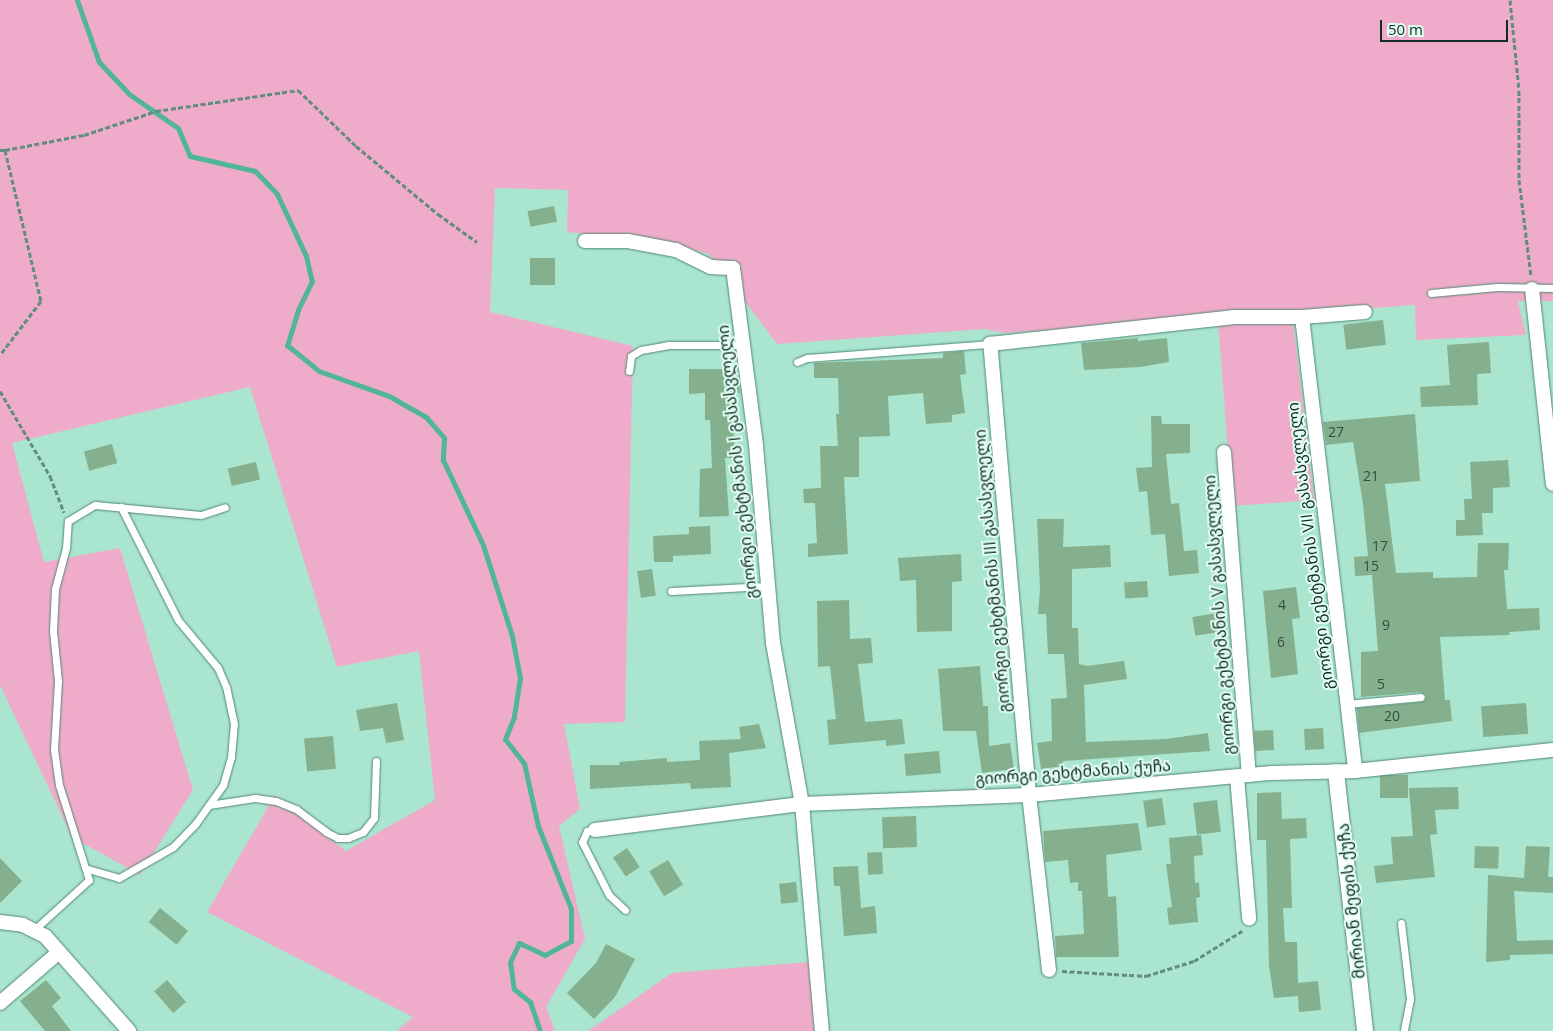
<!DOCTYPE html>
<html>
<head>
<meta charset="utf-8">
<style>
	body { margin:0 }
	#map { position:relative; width:1553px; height:1031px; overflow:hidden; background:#aae5cf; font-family:"Open Sans","Noto Sans Georgian",sans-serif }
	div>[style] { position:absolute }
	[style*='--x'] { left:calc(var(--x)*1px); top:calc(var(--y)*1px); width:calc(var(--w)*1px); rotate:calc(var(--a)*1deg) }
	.green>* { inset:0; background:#efacca }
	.stream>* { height:5px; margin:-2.5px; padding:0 2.5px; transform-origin:2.5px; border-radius:2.5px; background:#51b597 }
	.building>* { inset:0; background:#85b08e; transform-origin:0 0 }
	.path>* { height:3px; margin-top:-1.5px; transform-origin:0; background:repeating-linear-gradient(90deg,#628c7d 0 5px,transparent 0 7.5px) }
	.roads { filter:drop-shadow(0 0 1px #508875) drop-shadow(0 0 1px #508875) }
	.service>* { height:7px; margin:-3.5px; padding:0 3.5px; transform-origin:3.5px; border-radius:3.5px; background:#fff }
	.minor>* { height:14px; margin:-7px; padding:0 7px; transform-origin:7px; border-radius:7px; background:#fff }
	.tertiary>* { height:16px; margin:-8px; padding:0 8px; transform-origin:8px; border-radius:8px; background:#fff }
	span { translate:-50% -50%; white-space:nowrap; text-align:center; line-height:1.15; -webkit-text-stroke:4px #e1fef3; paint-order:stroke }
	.number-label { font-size:14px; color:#304d3e }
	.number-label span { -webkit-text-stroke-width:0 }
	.street-label { font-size:16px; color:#142c24 }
	.scale { position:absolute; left:1380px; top:20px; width:128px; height:22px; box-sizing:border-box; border:2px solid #142c24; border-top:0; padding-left:6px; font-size:15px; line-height:18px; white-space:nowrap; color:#142c24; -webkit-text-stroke:4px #e1fef3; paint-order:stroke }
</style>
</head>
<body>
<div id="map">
	<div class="green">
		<i style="clip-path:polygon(0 0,1553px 0,1553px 301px,1518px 301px,1526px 335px,1416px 340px,1415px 305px,1292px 314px,1314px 500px,1232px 506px,1218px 319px,1004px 333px,985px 329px,777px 344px,709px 254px,664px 242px,567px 232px,568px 190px,495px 188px,490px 312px,633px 346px,625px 722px,564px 724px,580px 809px,559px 826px,585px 939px,546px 1007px,555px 1031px,397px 1031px,413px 1017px,207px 912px,275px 795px,346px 851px,435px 800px,419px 651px,337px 667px,250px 387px,12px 443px,44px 562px,120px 548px,193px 790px,140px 875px,72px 837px,0 685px)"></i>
		<i style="clip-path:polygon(809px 962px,816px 1031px,588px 1031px,672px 973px)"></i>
	</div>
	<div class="stream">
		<i style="--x:77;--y:0;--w:66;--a:70.5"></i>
		<i style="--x:99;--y:62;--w:44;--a:46.8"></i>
		<i style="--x:129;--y:94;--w:60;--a:34.8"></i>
		<i style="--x:178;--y:128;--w:30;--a:67"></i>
		<i style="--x:190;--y:156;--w:67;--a:13"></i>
		<i style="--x:255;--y:171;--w:32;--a:46"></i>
		<i style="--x:277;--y:194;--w:68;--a:64.9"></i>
		<i style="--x:306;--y:256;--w:26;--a:77"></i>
		<i style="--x:312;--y:281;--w:32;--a:116"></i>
		<i style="--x:298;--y:310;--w:37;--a:107"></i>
		<i style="--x:287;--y:345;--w:41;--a:39.1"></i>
		<i style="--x:319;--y:371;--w:74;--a:19.7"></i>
		<i style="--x:389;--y:396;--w:43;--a:29.6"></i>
		<i style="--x:426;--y:417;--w:28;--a:49"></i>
		<i style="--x:444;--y:438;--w:22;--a:93"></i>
		<i style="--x:443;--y:460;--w:94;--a:64.8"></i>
		<i style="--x:483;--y:545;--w:96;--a:72.3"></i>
		<i style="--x:512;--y:636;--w:43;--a:79.2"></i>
		<i style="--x:520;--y:678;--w:39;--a:99"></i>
		<i style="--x:514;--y:717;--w:24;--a:112"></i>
		<i style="--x:505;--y:739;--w:31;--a:52"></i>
		<i style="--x:524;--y:763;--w:65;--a:77.5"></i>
		<i style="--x:538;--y:826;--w:89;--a:68.3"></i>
		<i style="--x:571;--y:909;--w:32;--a:90"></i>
		<i style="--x:571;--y:941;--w:30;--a:152"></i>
		<i style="--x:545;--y:955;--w:29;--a:-155"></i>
		<i style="--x:519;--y:943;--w:21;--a:115"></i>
		<i style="--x:510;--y:962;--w:27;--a:82"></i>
		<i style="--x:514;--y:989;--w:21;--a:39"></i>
		<i style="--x:530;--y:1002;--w:31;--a:71"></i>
	</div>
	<div class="building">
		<i style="left:554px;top:206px;width:16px;height:27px;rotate:79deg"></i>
		<i style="left:530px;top:258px;width:25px;height:27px"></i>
		<i style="left:1383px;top:320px;width:25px;height:40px;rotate:83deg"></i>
		<i style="clip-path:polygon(1138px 338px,1138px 341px,1167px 338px,1169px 362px,1140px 367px,1084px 370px,1081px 343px)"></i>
		<i style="clip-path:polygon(1489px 342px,1491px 373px,1477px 374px,1478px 405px,1421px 407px,1420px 387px,1450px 385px,1447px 345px)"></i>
		<i style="clip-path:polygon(964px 351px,966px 374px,960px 375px,965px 413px,952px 415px,952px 422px,926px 424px,923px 393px,888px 396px,890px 436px,859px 437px,859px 477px,844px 477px,848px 554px,808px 557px,808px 544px,817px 543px,815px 503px,804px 503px,803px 489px,821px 488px,820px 446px,838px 446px,836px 414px,839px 414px,838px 378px,814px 378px,814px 363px,943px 358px,943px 353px)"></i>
		<i style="clip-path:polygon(689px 369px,737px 369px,740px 393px,731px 393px,735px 458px,725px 458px,729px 516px,699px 517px,700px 469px,712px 468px,710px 420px,705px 420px,705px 393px,689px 394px)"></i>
		<i style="clip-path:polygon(1415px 414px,1420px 481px,1385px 484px,1396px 573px,1433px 572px,1433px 578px,1477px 577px,1478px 543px,1509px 543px,1508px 570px,1504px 570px,1507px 609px,1539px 608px,1540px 630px,1509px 632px,1510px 635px,1440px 637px,1445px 700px,1450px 700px,1452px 721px,1359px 733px,1357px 708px,1422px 702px,1426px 696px,1420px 692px,1361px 697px,1361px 652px,1378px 651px,1372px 575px,1355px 576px,1354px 557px,1368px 556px,1363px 504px,1353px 442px,1326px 445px,1323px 422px)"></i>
		<i style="clip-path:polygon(1151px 416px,1161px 416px,1162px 424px,1190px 424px,1190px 453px,1166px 454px,1171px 504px,1179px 503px,1184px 551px,1197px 550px,1199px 573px,1169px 576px,1165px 534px,1151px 535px,1147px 491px,1139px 492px,1136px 468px,1152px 467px)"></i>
		<i style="left:112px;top:444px;width:20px;height:29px;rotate:75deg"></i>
		<i style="clip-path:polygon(1508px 460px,1510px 487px,1493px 488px,1493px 513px,1482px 513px,1483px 535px,1456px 536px,1456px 520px,1465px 520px,1464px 499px,1472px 499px,1470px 462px)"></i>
		<i style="left:256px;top:462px;width:18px;height:29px;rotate:77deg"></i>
		<i style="clip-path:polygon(1037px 519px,1064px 519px,1063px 547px,1110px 545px,1111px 567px,1072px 569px,1072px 628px,1078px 628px,1079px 664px,1087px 666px,1124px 661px,1127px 679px,1084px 685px,1086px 742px,1166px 739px,1208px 733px,1210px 751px,1063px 761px,1063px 766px,1041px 769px,1037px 743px,1052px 741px,1051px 699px,1067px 698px,1064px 654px,1048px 654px,1046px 614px,1038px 614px,1040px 590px)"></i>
		<i style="clip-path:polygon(710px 526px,711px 554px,673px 556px,673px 562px,654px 562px,653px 536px,689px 534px,689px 527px)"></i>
		<i style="clip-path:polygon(961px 554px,962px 581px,952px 582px,952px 631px,917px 632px,916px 580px,900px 581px,898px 558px)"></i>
		<i style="left:652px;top:569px;width:27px;height:15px;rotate:82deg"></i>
		<i style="left:1147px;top:581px;width:16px;height:23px;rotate:86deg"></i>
		<i style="clip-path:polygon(1296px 587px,1300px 618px,1292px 619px,1298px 674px,1271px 678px,1263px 591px)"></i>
		<i style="clip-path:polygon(849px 600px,850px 639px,871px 638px,873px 663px,858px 664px,865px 722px,902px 719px,905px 744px,886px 746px,886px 740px,829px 745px,827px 720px,836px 719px,830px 666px,818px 667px,817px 601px)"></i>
		<i style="left:1224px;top:612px;width:19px;height:32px;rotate:81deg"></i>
		<i style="clip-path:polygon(980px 666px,983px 706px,988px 706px,989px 746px,1010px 743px,1014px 769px,982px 773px,976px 731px,943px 731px,938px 669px)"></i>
		<i style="clip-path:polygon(397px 703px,404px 740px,386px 743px,383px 728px,360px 731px,356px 710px)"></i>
		<i style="left:1526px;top:703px;width:31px;height:45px;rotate:86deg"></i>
		<i style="clip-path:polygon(759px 724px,766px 748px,729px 753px,731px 787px,691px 789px,690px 783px,590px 789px,590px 765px,620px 765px,619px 762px,667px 758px,667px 762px,700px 760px,699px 741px,741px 739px,739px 727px)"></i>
		<i style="left:1323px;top:728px;width:21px;height:19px;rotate:87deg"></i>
		<i style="left:1273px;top:730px;width:20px;height:19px;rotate:87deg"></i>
		<i style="left:333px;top:736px;width:33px;height:29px;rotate:85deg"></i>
		<i style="left:939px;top:751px;width:22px;height:35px;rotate:85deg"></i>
		<i style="left:1408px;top:775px;width:23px;height:28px;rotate:90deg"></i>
		<i style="clip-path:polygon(1458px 787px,1459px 809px,1435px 810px,1437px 834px,1430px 835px,1435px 877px,1376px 883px,1374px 866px,1393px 864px,1391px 837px,1413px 836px,1409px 788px)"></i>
		<i style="clip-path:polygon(1281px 792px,1282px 819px,1306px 818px,1307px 838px,1290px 839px,1292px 908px,1283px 908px,1285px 942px,1297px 942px,1298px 983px,1318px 981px,1321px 1010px,1299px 1012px,1298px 996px,1274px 998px,1269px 966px,1266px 840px,1257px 840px,1257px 793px)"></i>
		<i style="left:1162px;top:798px;width:27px;height:19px;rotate:82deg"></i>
		<i style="left:1217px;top:800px;width:32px;height:24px;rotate:83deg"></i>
		<i style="left:916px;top:816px;width:31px;height:34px;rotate:88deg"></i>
		<i style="clip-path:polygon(1138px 823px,1142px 850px,1106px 855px,1108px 897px,1116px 896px,1119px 957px,1056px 957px,1055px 936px,1084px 934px,1082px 891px,1078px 891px,1078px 882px,1070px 883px,1068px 860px,1045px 862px,1043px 831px)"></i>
		<i style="clip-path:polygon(1201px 835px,1203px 855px,1194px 856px,1195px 883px,1199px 882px,1200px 897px,1196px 898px,1198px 922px,1169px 925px,1167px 908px,1172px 907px,1166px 864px,1171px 864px,1169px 838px)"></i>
		<i style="left:1475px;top:846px;width:24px;height:22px;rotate:2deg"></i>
		<i style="clip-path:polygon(1526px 846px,1550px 847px,1548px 877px,1553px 877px,1553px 893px,1514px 891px,1517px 941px,1553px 940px,1553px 954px,1510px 955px,1510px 960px,1486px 962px,1488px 875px,1524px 878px)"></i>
		<i style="left:627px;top:848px;width:23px;height:17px;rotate:56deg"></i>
		<i style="left:882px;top:852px;width:22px;height:15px;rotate:87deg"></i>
		<i style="clip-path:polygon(0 858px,22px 881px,0 903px)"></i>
		<i style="left:668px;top:860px;width:29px;height:22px;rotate:59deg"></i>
		<i style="clip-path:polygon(858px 866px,861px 908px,875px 906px,877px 933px,844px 936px,840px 886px,834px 886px,833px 867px)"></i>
		<i style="left:796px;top:882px;width:20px;height:17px;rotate:84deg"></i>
		<i style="left:160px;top:908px;width:36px;height:18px;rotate:39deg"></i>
		<i style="clip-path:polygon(606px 944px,635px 959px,615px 997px,594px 1019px,567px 993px,596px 963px)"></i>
		<i style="clip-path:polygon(46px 980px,61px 998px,52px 1006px,71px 1031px,45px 1031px,20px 1001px)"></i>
		<i style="left:167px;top:980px;width:29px;height:17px;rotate:49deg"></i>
	</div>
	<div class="path">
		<i style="--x:1510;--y:0;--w:90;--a:84.3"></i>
		<i style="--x:1519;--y:90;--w:90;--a:90"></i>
		<i style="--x:1519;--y:180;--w:97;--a:82.9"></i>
		<i style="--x:0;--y:150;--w:5;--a:0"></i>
		<i style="--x:5;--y:150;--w:155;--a:76.6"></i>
		<i style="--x:41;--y:301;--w:68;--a:127.2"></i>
		<i style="--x:5;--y:150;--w:80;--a:-10.8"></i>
		<i style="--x:84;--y:135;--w:76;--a:-18.4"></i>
		<i style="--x:156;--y:111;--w:144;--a:-8.4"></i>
		<i style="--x:298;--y:90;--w:81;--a:44"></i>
		<i style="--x:356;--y:146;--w:107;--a:39.7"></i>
		<i style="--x:438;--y:214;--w:48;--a:35.7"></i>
		<i style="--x:0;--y:391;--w:99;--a:59.5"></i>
		<i style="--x:50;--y:476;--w:39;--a:69"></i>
		<i style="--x:1062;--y:971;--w:84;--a:3.4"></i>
		<i style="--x:1146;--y:976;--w:50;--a:-17.4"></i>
		<i style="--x:1194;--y:961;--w:57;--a:-32"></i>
	</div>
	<div class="roads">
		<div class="service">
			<i style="--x:1431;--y:293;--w:66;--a:-5.2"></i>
			<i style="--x:1497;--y:287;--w:56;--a:1"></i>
			<i style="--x:797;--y:362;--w:11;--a:-22"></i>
			<i style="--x:807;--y:358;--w:184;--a:-4.4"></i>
			<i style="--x:629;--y:371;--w:15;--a:-82"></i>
			<i style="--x:631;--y:356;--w:12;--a:-31"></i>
			<i style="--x:641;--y:350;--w:27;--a:-10"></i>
			<i style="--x:668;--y:345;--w:75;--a:0"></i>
			<i style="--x:671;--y:591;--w:96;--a:-3"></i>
			<i style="--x:1347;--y:704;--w:74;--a:-5.4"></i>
			<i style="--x:209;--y:805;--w:47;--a:-8.7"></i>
			<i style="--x:255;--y:798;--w:21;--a:8"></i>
			<i style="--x:276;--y:801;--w:22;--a:22"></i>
			<i style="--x:296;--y:809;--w:38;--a:37"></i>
			<i style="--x:326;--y:832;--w:13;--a:27"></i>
			<i style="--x:338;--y:838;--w:10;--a:0"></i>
			<i style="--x:348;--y:838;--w:16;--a:-22"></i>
			<i style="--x:363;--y:832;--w:18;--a:-52"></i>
			<i style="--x:374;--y:818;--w:57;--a:-88"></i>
			<i style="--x:595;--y:830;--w:8;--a:173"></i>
			<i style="--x:587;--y:831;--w:12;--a:114"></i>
			<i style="--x:582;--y:842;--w:59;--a:63"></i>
			<i style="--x:609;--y:895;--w:22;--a:43"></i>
			<i style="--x:88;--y:869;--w:32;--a:16"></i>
			<i style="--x:119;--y:878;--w:62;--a:-29.9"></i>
			<i style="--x:173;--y:847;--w:33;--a:-46"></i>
			<i style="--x:196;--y:823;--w:47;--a:-54.6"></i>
			<i style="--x:223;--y:785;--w:29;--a:-74"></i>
			<i style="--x:231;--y:757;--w:33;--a:-85"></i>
			<i style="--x:234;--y:724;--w:38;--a:-102"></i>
			<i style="--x:226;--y:687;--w:21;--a:-113"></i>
			<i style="--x:218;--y:668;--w:62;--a:-129.8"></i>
			<i style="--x:178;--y:620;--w:127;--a:-116.8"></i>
			<i style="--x:1401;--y:923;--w:77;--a:83.2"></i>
			<i style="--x:1410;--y:999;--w:33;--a:101"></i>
			<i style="--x:34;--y:930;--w:74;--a:-42.3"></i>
			<i style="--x:89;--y:880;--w:100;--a:-107.5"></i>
			<i style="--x:59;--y:785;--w:35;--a:-98"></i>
			<i style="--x:54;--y:750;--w:69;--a:-86.7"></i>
			<i style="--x:58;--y:681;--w:50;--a:-95.7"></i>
			<i style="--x:53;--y:631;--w:42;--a:-87.3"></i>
			<i style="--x:55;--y:589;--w:42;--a:-75"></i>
			<i style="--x:66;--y:548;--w:27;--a:-86"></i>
			<i style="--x:68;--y:521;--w:31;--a:-31"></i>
			<i style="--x:95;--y:505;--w:106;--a:5.4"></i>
			<i style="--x:201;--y:515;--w:25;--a:-18"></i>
		</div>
		<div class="minor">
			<i style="--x:585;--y:241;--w:43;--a:0"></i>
			<i style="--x:628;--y:241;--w:49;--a:10.6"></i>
			<i style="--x:676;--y:250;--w:39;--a:26"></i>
			<i style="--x:711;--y:267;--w:22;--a:3"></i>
			<i style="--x:733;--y:268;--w:178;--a:82.6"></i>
			<i style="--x:756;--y:445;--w:199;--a:85.1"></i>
			<i style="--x:773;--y:643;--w:164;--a:79.8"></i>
			<i style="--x:802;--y:804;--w:228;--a:85"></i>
			<i style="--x:1532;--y:289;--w:196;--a:83.9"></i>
			<i style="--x:1302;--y:317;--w:457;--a:83.3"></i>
			<i style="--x:1224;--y:452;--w:324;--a:85.6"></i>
			<i style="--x:1237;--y:777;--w:142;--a:85.1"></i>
			<i style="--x:595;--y:830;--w:209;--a:-7.2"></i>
			<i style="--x:802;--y:804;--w:227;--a:-2.3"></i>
			<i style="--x:1029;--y:795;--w:244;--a:-5.2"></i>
			<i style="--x:1272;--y:773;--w:83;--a:-1.4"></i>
			<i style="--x:1355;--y:771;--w:199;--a:-6.1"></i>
			<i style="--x:0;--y:922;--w:23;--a:7"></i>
			<i style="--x:23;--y:925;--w:25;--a:27"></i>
			<i style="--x:45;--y:936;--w:127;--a:48.5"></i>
			<i style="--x:1049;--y:970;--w:176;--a:-96.5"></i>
			<i style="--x:1029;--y:795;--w:453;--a:-94.9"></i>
			<i style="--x:990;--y:344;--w:244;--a:-6.3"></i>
			<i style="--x:1233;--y:317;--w:69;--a:0"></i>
			<i style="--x:1302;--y:317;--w:63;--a:-4.5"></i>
			<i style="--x:0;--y:1003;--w:78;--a:-40.8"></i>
		</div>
		<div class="tertiary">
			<i style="--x:1336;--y:772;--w:261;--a:83.6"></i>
		</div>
	</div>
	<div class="number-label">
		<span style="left:1336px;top:432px">27</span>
		<span style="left:1371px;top:476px">21</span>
		<span style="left:1380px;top:546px">17</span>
		<span style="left:1371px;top:566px">15</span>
		<span style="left:1282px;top:605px">4</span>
		<span style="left:1386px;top:625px">9</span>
		<span style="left:1281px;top:642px">6</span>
		<span style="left:1381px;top:684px">5</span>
		<span style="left:1392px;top:716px">20</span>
	</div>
	<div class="street-label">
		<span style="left:737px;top:462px;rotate:-96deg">გიორგი გეხტმანის I გასასვლელი</span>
		<span style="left:1310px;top:546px;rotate:-97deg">გიორგი გეხტმანის VII გასასვლელი</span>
		<span style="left:992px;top:571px;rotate:-95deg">გიორგი გეხტმანის III გასასვლელი</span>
		<span style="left:1219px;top:615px;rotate:-94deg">გიორგი გეხტმანის V გასასვლელი</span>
		<span style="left:1073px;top:772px;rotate:-4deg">გიორგი გეხტმანის ქუჩა</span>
		<span style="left:1351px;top:901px;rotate:-96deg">მირიან მეფის ქუჩა</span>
	</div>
	<div class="scale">50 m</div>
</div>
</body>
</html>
